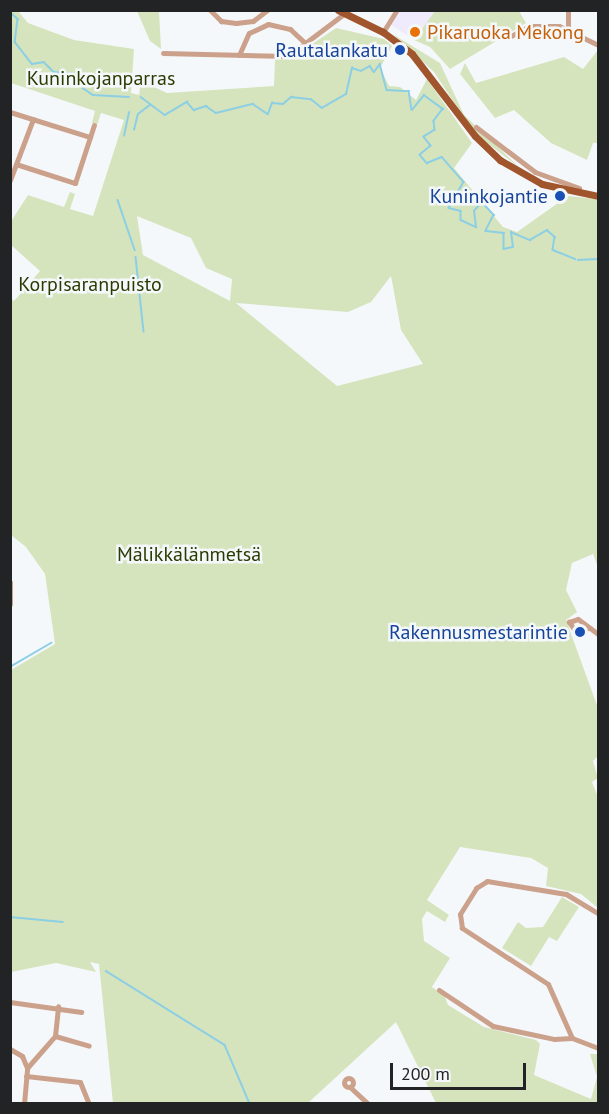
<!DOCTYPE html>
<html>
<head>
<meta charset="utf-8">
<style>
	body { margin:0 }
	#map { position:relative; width:609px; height:1114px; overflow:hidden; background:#f5f8fb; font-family:"PT Sans",sans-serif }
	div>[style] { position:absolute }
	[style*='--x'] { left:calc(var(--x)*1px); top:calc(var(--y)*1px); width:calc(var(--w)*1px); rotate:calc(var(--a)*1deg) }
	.commercial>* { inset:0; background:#f0ebfc }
	.green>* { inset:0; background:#d5e4bd }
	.stream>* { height:1.5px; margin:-0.75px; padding:0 0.75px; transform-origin:0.75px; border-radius:0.75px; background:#8ccfe4 }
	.minor>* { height:5px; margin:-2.5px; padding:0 2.5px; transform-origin:2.5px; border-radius:2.5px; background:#cca18b }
	.minor>.ring { margin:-2.5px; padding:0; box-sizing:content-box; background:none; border:5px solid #cca18b; border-radius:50% }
	.major>* { height:7px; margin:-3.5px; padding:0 3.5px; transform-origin:3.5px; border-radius:3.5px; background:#a1552c }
	.dots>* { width:16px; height:16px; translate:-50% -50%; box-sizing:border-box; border:3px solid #f5f8fb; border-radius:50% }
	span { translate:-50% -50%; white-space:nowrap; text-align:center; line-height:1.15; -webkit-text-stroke:5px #f5f8fb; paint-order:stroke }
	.food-label { font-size:20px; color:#c56008 }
	.left { translate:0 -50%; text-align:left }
	.transit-label { font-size:20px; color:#164399 }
	.right { translate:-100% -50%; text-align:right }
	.park-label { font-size:20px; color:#2a3b00 }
	.frame { position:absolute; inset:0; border:12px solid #222324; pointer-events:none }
	.scale { position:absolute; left:390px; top:1063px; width:136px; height:27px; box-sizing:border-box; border:3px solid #222324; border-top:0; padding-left:8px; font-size:18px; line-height:21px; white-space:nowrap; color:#222324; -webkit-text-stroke:4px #f5f8fb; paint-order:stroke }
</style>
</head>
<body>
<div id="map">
	<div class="commercial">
		<i style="clip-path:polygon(400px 11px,435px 11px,436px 13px,414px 40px,391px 25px)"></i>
	</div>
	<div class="green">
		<i style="clip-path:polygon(evenodd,11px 10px,18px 11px,28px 23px,74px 40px,134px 49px,131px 93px,139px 95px,141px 81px,167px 93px,274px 86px,275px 59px,290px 59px,336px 28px,384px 39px,392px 46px,380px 68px,389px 86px,400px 87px,416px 100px,427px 79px,472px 143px,454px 168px,503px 227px,517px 232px,568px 196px,598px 199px,598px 567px,593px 554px,572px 563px,566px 590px,577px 612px,566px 620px,598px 708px,598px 756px,593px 761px,598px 778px,592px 782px,598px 797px,598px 908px,581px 894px,546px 886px,548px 868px,531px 858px,460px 847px,427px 900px,449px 915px,445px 922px,427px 911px,422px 919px,424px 941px,450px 958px,432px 987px,444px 995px,448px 1005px,484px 1027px,536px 1040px,540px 1044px,534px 1075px,591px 1099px,597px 1077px,590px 1054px,598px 1054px,598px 1103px,436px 1103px,396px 1022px,308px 1103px,113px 1103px,99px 964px,90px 962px,96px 972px,56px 963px,11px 972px,11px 670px,55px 644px,45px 574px,26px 547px,11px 535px,11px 299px,14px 301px,40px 271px,11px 245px,10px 223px,28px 195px,64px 207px,70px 192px,75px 194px,70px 209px,93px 216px,124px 120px,101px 113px,97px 125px,92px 123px,95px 111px,11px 83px,11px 10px,137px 216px,191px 238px,206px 268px,232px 279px,230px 301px,143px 255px,137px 216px,11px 10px,391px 276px,401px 330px,423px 364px,337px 386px,236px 303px,348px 312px,371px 302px,391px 276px)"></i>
		<i style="clip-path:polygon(137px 11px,159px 11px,161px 49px,150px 41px)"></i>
		<i style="clip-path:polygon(435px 11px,519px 11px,526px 23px,450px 69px,430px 47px,414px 40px)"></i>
		<i style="clip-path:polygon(394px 35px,440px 63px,464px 115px,520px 168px,482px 139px,463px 116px,434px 72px)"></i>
		<i style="clip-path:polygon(598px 50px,598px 143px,593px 143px,587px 160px,551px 143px,514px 110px,495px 118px,460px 74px,465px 63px,476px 83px,564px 57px,583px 69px)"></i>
		<i style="clip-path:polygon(562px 897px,579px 907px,557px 941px,549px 937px,531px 966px,502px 948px,518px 922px,526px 928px,543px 927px)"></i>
	</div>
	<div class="stream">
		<i style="--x:10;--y:12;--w:11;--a:41"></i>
		<i style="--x:18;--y:19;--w:23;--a:97"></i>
		<i style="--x:15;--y:42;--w:28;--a:52"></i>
		<i style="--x:32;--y:64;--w:12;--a:-9"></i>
		<i style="--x:44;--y:62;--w:14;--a:45"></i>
		<i style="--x:54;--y:72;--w:24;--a:5"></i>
		<i style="--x:78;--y:74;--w:15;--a:70"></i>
		<i style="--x:83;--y:88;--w:12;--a:35"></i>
		<i style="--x:93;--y:95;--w:36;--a:3"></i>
		<i style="--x:141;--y:97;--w:30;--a:37"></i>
		<i style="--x:165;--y:115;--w:26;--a:-31"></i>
		<i style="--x:187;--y:102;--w:11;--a:49"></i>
		<i style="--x:194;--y:110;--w:13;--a:-18"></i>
		<i style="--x:206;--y:106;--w:12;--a:35"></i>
		<i style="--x:216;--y:113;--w:38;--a:-14"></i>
		<i style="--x:253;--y:104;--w:18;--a:34"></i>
		<i style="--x:268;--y:114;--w:12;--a:-70"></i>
		<i style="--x:272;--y:103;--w:11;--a:5"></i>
		<i style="--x:283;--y:104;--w:11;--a:-41"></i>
		<i style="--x:291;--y:97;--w:20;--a:6"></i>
		<i style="--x:311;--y:99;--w:14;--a:39"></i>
		<i style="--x:322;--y:108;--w:28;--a:-30"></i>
		<i style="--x:346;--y:94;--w:27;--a:-77"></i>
		<i style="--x:352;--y:68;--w:9;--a:18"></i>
		<i style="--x:361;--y:71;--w:10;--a:-29"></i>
		<i style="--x:370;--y:66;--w:7;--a:56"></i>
		<i style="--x:374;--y:72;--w:10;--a:-53"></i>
		<i style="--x:380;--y:64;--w:27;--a:75"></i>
		<i style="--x:387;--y:90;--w:22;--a:3"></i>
		<i style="--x:409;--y:91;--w:19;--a:81"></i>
		<i style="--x:412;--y:110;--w:19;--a:-51"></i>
		<i style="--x:424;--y:95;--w:24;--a:36"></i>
		<i style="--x:443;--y:109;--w:15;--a:127"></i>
		<i style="--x:434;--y:121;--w:9;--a:84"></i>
		<i style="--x:435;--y:130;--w:13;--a:148"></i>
		<i style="--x:424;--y:137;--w:11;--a:52"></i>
		<i style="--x:431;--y:146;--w:14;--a:141"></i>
		<i style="--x:420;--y:155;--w:11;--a:49"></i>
		<i style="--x:427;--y:163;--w:16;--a:-22"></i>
		<i style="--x:442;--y:157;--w:33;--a:49"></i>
		<i style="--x:464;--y:182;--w:30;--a:120"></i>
		<i style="--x:449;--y:208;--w:12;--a:14"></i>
		<i style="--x:461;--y:211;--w:9;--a:90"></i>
		<i style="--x:461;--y:220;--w:17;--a:25"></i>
		<i style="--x:476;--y:227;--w:16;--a:-97"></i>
		<i style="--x:474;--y:211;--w:12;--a:-48"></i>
		<i style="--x:482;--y:202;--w:18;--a:47"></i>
		<i style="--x:494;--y:215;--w:18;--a:117"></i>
		<i style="--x:486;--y:231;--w:18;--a:6"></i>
		<i style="--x:504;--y:233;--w:16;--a:90"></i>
		<i style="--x:504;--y:249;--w:9;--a:-13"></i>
		<i style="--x:513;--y:247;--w:15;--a:-98"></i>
		<i style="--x:511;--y:232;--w:21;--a:23"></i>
		<i style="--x:530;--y:240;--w:20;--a:-30"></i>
		<i style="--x:547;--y:230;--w:11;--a:41"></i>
		<i style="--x:555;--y:237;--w:13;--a:99"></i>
		<i style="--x:553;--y:250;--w:24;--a:22"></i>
		<i style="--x:134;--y:130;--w:16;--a:-76"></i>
		<i style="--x:138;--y:114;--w:15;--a:-37"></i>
		<i style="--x:124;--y:136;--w:24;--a:-78"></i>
		<i style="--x:118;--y:200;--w:53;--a:71.2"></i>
		<i style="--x:136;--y:257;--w:75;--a:83.9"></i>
		<i style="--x:578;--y:260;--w:20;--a:-3"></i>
		<i style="--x:10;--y:667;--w:48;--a:-30.3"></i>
		<i style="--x:10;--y:917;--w:53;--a:5.4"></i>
		<i style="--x:106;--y:971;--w:140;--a:31.9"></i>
		<i style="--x:225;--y:1045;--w:64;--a:67"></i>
	</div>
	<div class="minor">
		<i style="--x:210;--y:10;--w:16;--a:45"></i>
		<i style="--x:221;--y:21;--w:15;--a:8"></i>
		<i style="--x:236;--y:23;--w:17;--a:-7"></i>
		<i style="--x:253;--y:21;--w:18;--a:-38"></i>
		<i style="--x:568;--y:27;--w:17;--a:-90"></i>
		<i style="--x:383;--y:32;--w:26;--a:-58"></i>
		<i style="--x:507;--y:38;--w:26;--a:-28"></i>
		<i style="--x:530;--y:26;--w:29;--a:0"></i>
		<i style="--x:559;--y:26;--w:43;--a:26"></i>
		<i style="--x:163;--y:53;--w:125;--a:1.4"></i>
		<i style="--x:288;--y:56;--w:71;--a:-37"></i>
		<i style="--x:239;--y:55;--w:24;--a:-66"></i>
		<i style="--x:249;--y:33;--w:21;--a:-25"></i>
		<i style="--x:268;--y:24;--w:23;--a:13"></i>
		<i style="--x:290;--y:29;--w:23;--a:43"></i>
		<i style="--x:10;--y:112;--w:84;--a:17.4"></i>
		<i style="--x:476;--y:127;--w:74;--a:37.3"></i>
		<i style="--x:535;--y:172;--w:47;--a:20"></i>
		<i style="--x:19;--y:165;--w:59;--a:17.8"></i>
		<i style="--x:75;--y:183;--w:61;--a:-71.9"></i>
		<i style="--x:10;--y:180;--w:65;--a:-69.3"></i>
		<i style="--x:10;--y:582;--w:22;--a:90"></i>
		<i style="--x:590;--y:628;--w:16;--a:176"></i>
		<i style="--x:574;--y:629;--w:9;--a:-126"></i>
		<i style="--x:569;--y:622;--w:9;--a:-18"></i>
		<i style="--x:578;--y:619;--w:25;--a:37"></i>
		<i style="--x:439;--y:990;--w:65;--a:33.7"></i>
		<i style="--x:493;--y:1026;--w:62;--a:12"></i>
		<i style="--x:554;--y:1039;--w:18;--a:-3"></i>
		<i style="--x:572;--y:1038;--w:28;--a:21"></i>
		<i style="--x:10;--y:1002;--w:72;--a:8"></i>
		<i style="--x:55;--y:1036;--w:35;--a:16"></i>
		<i style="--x:572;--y:1038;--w:59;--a:-114"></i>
		<i style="--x:548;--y:984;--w:103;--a:-146.9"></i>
		<i style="--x:462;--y:928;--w:14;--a:-98"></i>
		<i style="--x:460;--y:914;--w:31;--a:-58"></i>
		<i style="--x:476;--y:888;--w:13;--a:-32"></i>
		<i style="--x:487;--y:881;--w:80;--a:9.3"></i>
		<i style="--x:566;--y:894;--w:37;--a:31"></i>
		<i style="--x:10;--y:1049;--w:14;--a:30"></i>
		<i style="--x:22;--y:1056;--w:13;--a:67"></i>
		<i style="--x:26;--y:1076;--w:54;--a:6.3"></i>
		<i style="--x:80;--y:1082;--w:24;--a:68"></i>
		<i class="ring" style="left:344.5px;top:1078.5px;width:4px;height:4px"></i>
		<i style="--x:351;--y:1088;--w:23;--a:43"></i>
		<i style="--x:24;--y:1104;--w:36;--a:-85"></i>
		<i style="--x:27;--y:1068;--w:43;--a:-48.8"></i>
		<i style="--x:55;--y:1036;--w:30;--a:-84"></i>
	</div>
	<div class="major">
		<i style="--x:338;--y:10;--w:50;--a:26.1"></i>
		<i style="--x:383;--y:32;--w:36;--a:37"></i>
		<i style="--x:412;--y:54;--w:103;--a:52.5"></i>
		<i style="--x:475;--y:136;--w:35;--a:44"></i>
		<i style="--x:500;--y:160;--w:48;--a:29.7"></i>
		<i style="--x:542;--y:184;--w:57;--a:12.1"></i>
	</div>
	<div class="dots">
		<i style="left:415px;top:32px;background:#e8710a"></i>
		<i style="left:400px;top:50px;background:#1a4fb4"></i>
		<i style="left:560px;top:196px;background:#1a4fb4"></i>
		<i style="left:580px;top:632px;background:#1a4fb4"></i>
	</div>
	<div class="food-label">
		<span class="left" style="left:427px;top:32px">Pikaruoka Mekong</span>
	</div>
	<div class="transit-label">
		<span class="right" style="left:388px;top:50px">Rautalankatu</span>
		<span class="right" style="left:548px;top:196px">Kuninkojantie</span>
		<span class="right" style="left:568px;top:632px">Rakennusmestarintie</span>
	</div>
	<div class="park-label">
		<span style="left:101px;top:78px">Kuninkojanparras</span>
		<span style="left:90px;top:284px">Korpisaranpuisto</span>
		<span style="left:189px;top:554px">Mälikkälänmetsä</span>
	</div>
	<div class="frame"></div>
	<div class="scale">200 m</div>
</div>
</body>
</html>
